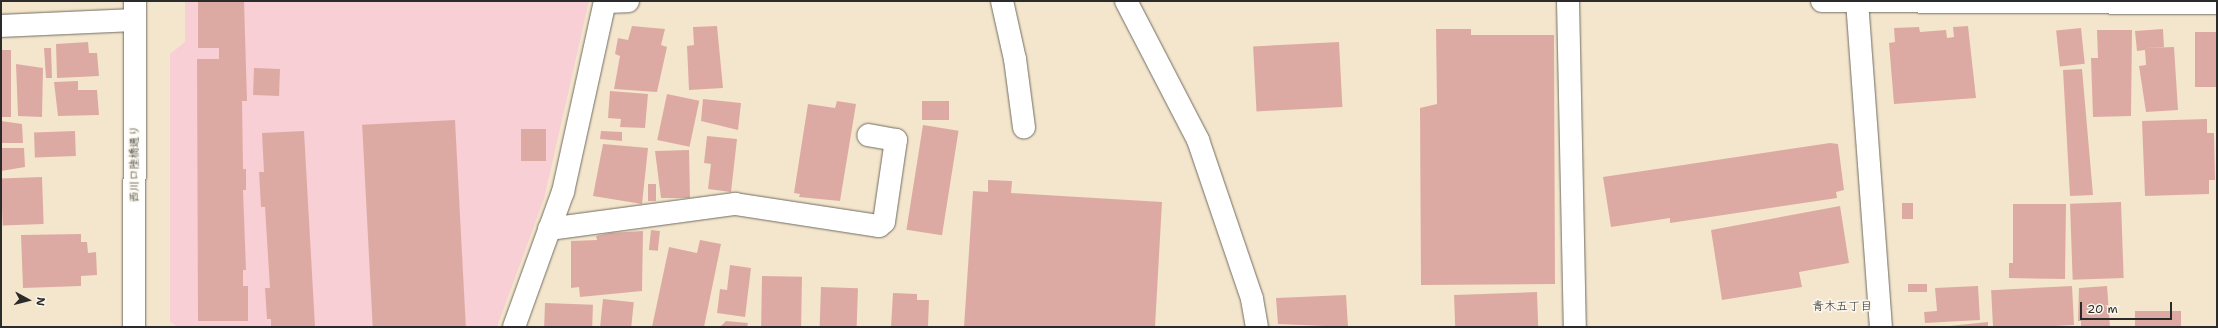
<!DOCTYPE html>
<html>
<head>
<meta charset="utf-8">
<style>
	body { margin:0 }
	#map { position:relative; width:2218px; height:328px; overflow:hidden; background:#f4e6cc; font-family:"Shantell Sans","Klee One",sans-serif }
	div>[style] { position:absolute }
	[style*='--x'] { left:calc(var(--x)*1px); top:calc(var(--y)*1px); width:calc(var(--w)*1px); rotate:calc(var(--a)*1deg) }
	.built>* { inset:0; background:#f7cfd5 }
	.building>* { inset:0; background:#ddaaa3; transform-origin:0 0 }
	.roads { filter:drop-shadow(0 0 1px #716c63) drop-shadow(0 0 1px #716c63) }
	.minor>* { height:22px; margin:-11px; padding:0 11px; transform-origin:11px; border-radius:11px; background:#fff }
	span { translate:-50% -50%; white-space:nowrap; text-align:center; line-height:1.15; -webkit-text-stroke:3.5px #fbf7ec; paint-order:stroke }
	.street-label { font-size:11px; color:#2b2b2b }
	.neighbourhood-label { font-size:12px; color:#2b2b2b }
	.frame { position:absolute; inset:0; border:2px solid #2b2b2b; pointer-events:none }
	.north { position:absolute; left:8px; top:280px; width:40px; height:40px; -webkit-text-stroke:3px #fbf7ec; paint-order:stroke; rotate:97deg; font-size:11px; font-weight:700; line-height:16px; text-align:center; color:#2b2b2b }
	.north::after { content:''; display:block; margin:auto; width:14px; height:18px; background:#2b2b2b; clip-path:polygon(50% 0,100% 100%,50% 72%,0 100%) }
	.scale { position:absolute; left:2080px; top:302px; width:92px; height:18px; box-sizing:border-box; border:2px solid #2b2b2b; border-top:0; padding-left:5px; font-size:12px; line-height:14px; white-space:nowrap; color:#2b2b2b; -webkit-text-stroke:3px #fbf7ec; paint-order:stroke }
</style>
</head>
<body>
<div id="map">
	<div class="built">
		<i style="clip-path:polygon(185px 1px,589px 1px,544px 199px,497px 327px,178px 327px,170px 322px,170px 54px,185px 42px)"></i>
	</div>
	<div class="building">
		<i style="clip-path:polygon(198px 1px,244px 1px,247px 101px,242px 101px,243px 169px,246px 169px,246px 190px,243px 190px,246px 270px,243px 270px,243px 286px,248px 286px,248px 321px,198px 321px,197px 59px,219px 59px,219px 48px,198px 48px)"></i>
		<i style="clip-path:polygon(632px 26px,665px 29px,661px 45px,667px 47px,657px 92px,614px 89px,620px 56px,615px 54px,618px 38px,628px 40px)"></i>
		<i style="clip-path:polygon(717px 26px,723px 88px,689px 90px,687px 46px,694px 45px,693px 27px)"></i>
		<i style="clip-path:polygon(1968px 26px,1976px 98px,1894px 104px,1889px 43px,1895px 42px,1894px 28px,1919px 27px,1920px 32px,1946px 30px,1947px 38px,1954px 37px,1953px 27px)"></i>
		<i style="left:2081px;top:28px;width:36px;height:25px;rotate:84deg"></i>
		<i style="clip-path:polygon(1436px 29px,1471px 29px,1471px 134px,1471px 35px,1554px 35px,1555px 284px,1421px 285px,1420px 108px,1437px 104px)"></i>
		<i style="clip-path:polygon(2163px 29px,2164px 47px,2144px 48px,2174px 47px,2178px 110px,2146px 112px,2139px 66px,2146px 65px,2145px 50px,2137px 51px,2135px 31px)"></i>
		<i style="clip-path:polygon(2097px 30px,2132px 30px,2131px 116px,2093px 117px,2091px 58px,2098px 58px)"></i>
		<i style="left:2195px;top:32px;width:22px;height:55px"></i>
		<i style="clip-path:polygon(88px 42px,89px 53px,97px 53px,99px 76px,57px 78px,56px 44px)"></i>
		<i style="left:1339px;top:42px;width:65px;height:86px;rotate:87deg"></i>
		<i style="clip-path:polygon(44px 48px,51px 48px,52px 78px,46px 78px)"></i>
		<i style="left:1px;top:50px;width:10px;height:67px"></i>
		<i style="clip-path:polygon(16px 64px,43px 68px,42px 117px,18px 116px)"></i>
		<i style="left:254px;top:68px;width:26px;height:27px;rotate:2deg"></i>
		<i style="clip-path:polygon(2082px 69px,2093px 195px,2070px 196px,2063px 70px)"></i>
		<i style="clip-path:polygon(78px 81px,78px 90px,97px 90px,99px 115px,58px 116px,54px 82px)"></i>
		<i style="clip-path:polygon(610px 91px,648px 94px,645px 128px,620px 127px,621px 119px,608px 118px)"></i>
		<i style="left:667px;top:94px;width:33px;height:47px;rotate:12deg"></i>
		<i style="clip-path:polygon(703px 99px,741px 103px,738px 130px,701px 121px)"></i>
		<i style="clip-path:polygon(837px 101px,856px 104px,840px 201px,799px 197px,800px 194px,794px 193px,808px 104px,835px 108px)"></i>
		<i style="left:922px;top:101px;width:27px;height:19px"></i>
		<i style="clip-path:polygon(2207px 119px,2207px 133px,2214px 133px,2215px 180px,2209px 180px,2209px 194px,2145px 196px,2142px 121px)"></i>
		<i style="left:455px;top:120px;width:207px;height:93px;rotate:87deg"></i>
		<i style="clip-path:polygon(1px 121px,22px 124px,23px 143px,1px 143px)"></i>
		<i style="left:923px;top:125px;width:36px;height:106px;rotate:9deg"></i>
		<i style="left:521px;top:129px;width:25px;height:32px"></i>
		<i style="left:75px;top:131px;width:25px;height:41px;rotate:88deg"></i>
		<i style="clip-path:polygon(304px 131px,315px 327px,271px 327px,271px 319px,267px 319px,265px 288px,270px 288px,265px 207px,261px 207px,259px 172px,264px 172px,262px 133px)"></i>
		<i style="clip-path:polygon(601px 131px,622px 132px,622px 141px,600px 139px)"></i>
		<i style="clip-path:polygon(707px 136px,737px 139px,731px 192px,708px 189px,711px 164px,704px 163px)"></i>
		<i style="clip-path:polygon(1830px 143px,1838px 144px,1844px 190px,1836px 192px,1837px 198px,1670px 223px,1670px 218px,1611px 227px,1603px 177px)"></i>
		<i style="clip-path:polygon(603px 144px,648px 148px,642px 204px,593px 196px)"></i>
		<i style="clip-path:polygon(1px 148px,24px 148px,25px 167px,1px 171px)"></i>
		<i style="clip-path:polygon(689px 150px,690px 198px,661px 198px,655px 151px)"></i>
		<i style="left:42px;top:177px;width:47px;height:41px;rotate:88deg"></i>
		<i style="clip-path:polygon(988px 180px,1012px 181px,1011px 193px,1162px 202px,1155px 327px,964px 327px,973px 191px,988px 192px)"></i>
		<i style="left:648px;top:184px;width:8px;height:17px"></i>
		<i style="left:2121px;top:202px;width:76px;height:51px;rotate:88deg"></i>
		<i style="left:1902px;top:203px;width:11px;height:16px"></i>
		<i style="clip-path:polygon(2013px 204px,2066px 204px,2065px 279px,2009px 278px,2009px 263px,2013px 263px)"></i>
		<i style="clip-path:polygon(1840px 206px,1849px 263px,1799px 272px,1802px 287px,1722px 300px,1711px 230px)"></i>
		<i style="left:651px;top:230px;width:9px;height:20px;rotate:6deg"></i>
		<i style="clip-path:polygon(643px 231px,642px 291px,580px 297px,579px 287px,571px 288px,571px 241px,597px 240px,596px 236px,610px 233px)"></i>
		<i style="clip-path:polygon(81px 234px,81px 242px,87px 242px,88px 253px,96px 252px,97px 275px,81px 276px,81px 286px,23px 288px,21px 235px)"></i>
		<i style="clip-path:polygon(700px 240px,721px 244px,704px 327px,652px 327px,669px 247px,697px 253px)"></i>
		<i style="clip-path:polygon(730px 265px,751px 268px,745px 317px,717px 313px,720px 289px,727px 290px)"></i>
		<i style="left:762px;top:276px;width:40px;height:51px;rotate:1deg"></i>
		<i style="left:1908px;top:284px;width:19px;height:8px"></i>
		<i style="clip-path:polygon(1978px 286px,1980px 320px,1925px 323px,1924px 312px,1937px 311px,1935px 288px)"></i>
		<i style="left:2072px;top:286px;width:39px;height:81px;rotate:87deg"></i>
		<i style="clip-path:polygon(2107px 286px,2110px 327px,2081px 327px,2081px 321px,2078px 321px,2079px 288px)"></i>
		<i style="left:821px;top:287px;width:37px;height:40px;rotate:2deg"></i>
		<i style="left:1537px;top:292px;width:35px;height:83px;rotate:88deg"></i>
		<i style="clip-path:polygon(893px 293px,917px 294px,917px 300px,929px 300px,928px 327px,891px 327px)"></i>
		<i style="clip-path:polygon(1346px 295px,1348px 327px,1278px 324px,1276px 298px)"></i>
		<i style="left:603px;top:299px;width:31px;height:28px;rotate:6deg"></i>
		<i style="left:545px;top:303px;width:48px;height:24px;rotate:2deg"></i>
		<i style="left:2135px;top:311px;width:46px;height:16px"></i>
		<i style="clip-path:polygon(726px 321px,748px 323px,747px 327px,720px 327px)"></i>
		<i style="clip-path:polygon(1988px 322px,1988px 327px,1949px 327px,1949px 326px)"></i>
	</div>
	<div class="roads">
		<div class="minor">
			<i style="--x:1002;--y:1;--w:59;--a:77.4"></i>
			<i style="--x:1015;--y:59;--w:69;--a:82.5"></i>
			<i style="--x:1126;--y:1;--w:157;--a:62.6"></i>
			<i style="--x:1198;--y:140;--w:168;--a:71.2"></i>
			<i style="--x:1252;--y:299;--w:28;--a:80"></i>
			<i style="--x:1568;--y:1;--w:326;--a:88.8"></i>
			<i style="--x:1822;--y:1;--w:395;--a:0.3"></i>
			<i style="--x:1857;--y:1;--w:327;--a:85.8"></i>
			<i style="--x:605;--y:2;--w:23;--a:-2"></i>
			<i style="--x:1;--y:26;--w:134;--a:-2.6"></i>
			<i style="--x:549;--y:229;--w:188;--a:-7.7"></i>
			<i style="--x:735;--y:204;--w:146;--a:8.7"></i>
			<i style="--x:879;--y:226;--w:6;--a:-39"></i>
			<i style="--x:884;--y:222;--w:83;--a:-81.7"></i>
			<i style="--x:896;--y:140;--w:28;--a:-170"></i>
			<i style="--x:134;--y:327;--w:326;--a:-89.8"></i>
			<i style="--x:514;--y:327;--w:144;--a:-70.1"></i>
			<i style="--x:563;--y:192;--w:196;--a:-77.6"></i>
		</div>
	</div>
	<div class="street-label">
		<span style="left:135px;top:164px;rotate:-90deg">西川口陸橋通り</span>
	</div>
	<div class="neighbourhood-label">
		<span style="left:1842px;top:307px">青木五丁目</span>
	</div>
	<div class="frame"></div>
	<div class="north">N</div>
	<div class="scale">20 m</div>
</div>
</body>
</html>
